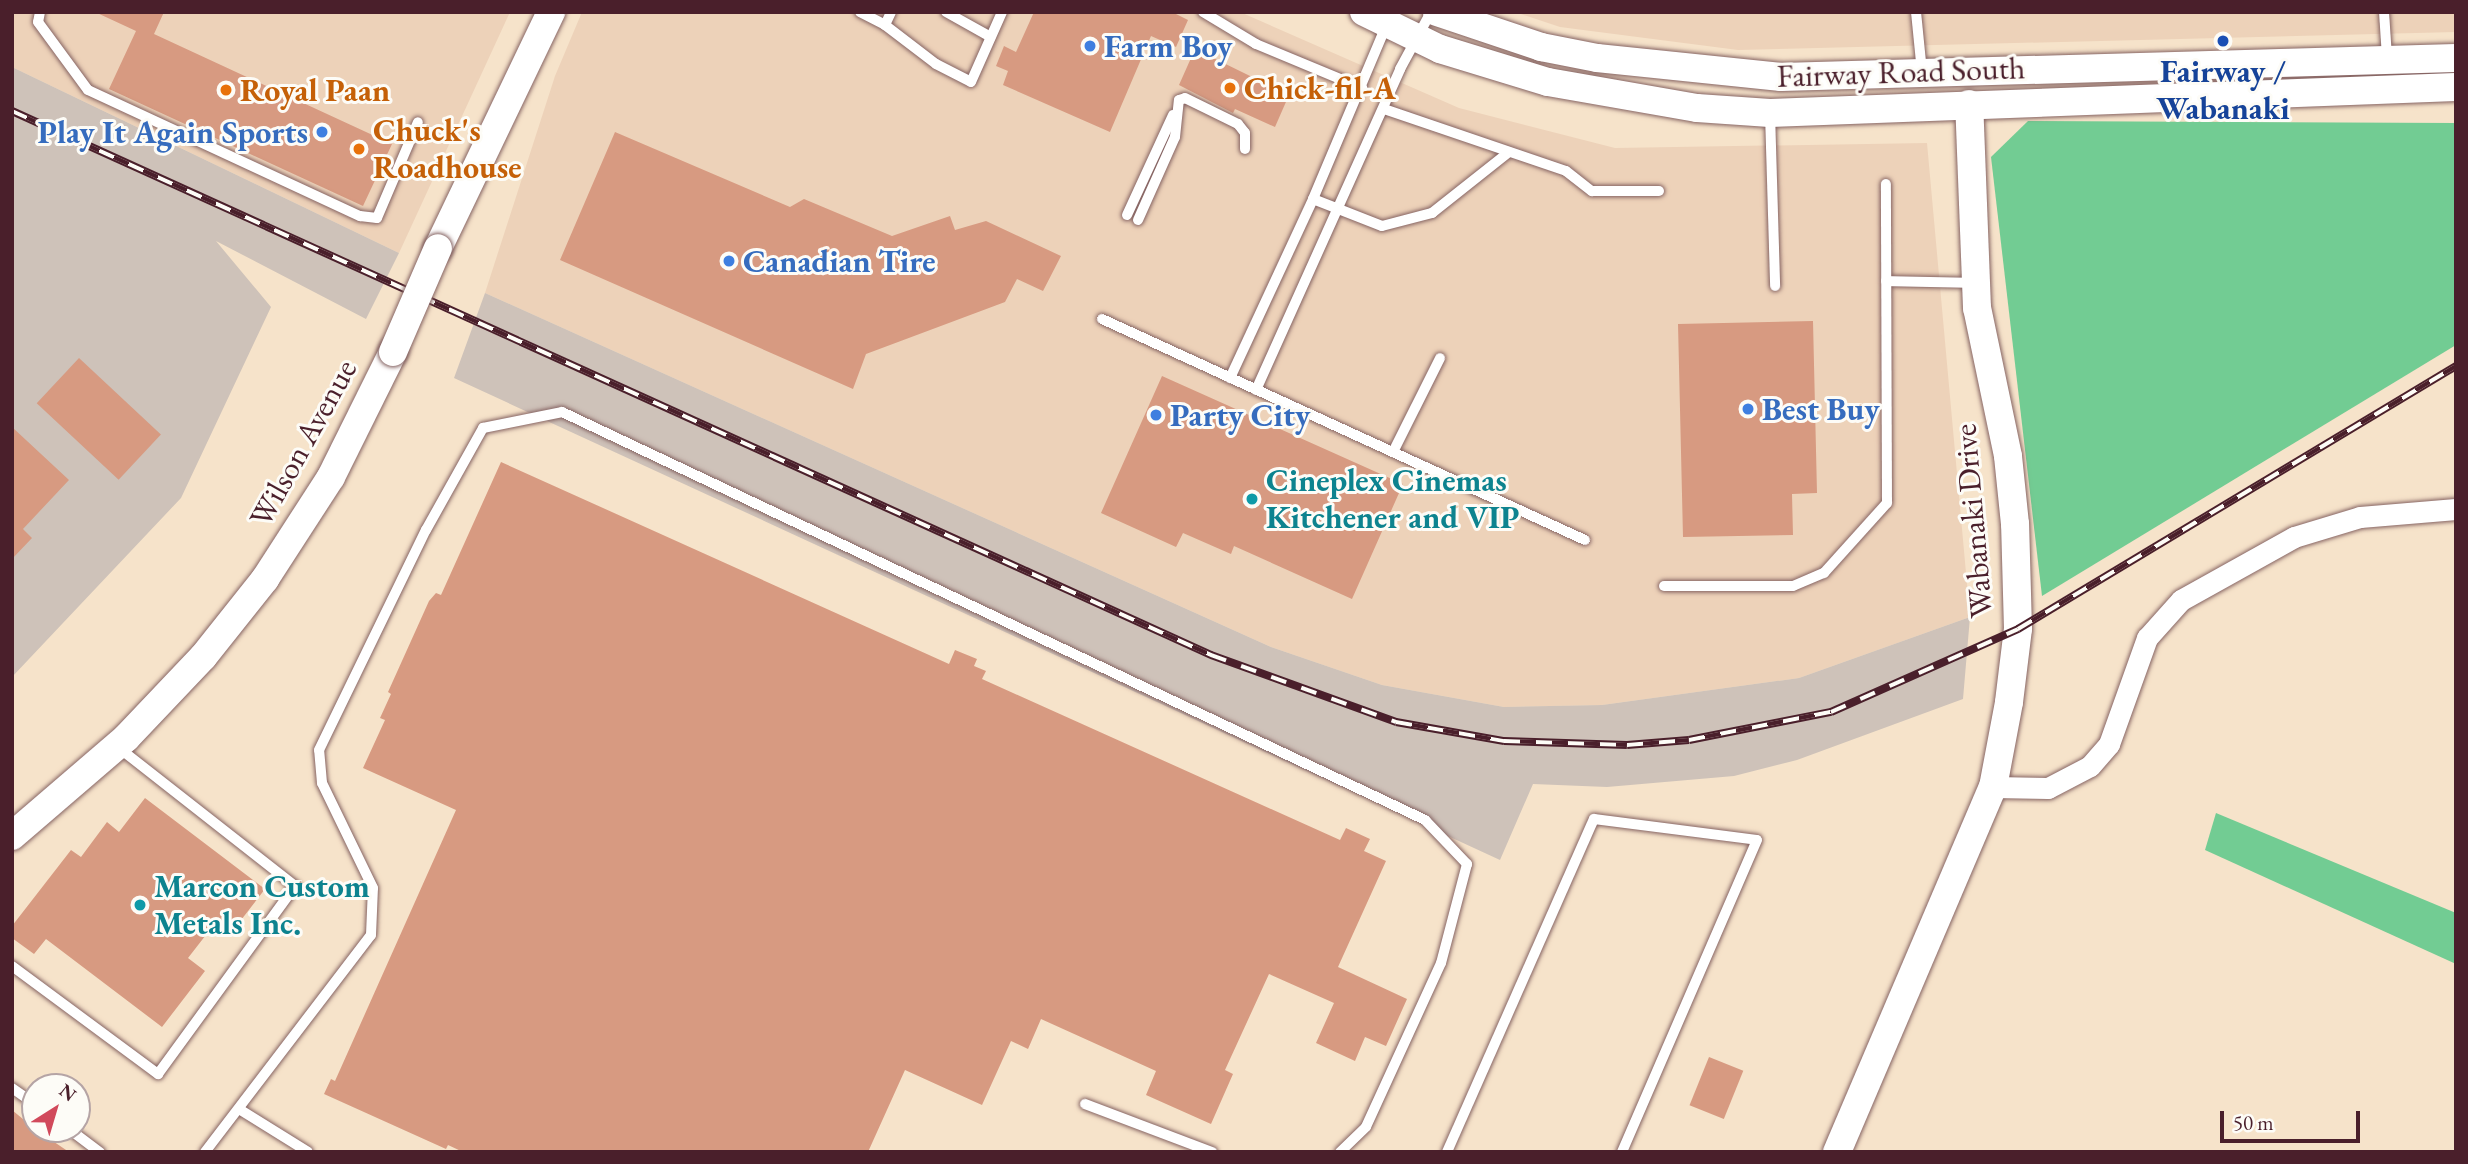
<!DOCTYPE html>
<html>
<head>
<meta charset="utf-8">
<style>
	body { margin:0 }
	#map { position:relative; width:2468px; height:1164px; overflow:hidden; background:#f6e3ca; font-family:"EB Garamond",serif }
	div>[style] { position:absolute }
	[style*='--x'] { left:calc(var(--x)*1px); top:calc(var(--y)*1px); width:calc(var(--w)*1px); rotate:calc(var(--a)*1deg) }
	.built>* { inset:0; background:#edd2b9 }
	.industrial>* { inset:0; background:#cec2b9 }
	.green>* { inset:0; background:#72cc93 }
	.building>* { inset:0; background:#d79a81; transform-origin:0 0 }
	.roads { filter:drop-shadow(0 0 2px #866463) drop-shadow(0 0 2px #866463) }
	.lane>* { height:10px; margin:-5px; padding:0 5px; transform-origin:5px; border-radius:5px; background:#fff }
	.street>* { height:21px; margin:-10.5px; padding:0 10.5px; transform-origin:10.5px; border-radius:10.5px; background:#fff }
	.secondary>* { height:28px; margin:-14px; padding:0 14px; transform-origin:14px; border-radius:14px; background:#fff }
	.rail>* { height:8px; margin-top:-4px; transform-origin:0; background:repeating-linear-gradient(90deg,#fdfcf7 0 16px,#4a1f2b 0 32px); box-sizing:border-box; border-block:2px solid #4a1f2b }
	.bridges { filter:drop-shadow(0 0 2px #866463) drop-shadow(0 0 2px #866463) }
	.secondary-bridge>* { height:28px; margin:-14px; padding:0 14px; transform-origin:14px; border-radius:14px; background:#fff }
	.dots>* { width:19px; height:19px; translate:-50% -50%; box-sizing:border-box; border:4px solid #fdfcf7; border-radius:50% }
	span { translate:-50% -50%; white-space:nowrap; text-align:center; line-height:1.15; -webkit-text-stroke:6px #fdfcf7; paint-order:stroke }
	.shop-label { font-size:32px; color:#366cbe; font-weight:700 }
	.left { translate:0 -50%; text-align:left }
	.right { translate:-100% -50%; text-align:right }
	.street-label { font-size:32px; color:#4a1f2b }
	.transit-label { font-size:32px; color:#164399; font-weight:700 }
	.food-label { font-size:32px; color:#c56008; font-weight:700 }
	.culture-label { font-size:32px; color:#0d838f; font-weight:700 }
	.frame { position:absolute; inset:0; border:14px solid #4a1f2b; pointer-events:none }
	.north { position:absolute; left:21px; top:1073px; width:70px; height:70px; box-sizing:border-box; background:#fdfcf7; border:2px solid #b5a4a5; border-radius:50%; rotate:37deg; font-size:19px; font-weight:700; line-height:28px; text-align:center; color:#4a1f2b }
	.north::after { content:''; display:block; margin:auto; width:24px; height:32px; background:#d1495b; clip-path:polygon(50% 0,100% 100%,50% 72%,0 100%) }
	.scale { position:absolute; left:2220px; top:1111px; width:140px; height:32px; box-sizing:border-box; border:4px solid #4a1f2b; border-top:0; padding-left:9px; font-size:21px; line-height:24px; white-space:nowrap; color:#4a1f2b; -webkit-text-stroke:5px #fdfcf7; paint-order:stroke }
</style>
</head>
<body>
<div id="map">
	<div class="built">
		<i style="clip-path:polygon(12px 12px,510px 12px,399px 253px,12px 67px)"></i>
		<i style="clip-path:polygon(582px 12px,1240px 12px,1459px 108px,1615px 148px,1927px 143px,1970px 617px,1799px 678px,1602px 705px,1504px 707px,1382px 685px,1271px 647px,485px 293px,555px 76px)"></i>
		<i style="clip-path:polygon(1515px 12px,2456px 12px,2456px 32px,1738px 50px,1560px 27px)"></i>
	</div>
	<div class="industrial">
		<i style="clip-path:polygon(12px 67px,399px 253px,366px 319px,216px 241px,271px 307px,181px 498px,12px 677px)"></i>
		<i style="clip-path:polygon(485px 293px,1271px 647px,1382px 685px,1504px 707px,1602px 705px,1799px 678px,1970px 617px,1963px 699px,1797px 760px,1734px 776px,1607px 787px,1533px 784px,1500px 860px,454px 378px)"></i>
	</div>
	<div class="green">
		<i style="clip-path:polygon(2028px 121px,2456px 123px,2456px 345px,2042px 596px,1991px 157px)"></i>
		<i style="clip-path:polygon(2216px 813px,2456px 913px,2456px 964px,2205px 850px)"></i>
	</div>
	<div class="building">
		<i style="clip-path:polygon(95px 12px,164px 12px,154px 34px,392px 144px,363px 206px,109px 89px,136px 31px)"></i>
		<i style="clip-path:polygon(1034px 12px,1172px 12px,1188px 20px,1176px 47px,1151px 36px,1110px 132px,1003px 85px,1008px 71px,996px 66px,1004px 46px,1016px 52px)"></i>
		<i style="clip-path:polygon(1195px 49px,1289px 95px,1275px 127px,1235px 109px,1233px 113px,1179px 85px)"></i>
		<i style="clip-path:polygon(615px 132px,790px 207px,804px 199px,892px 236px,950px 216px,955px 230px,986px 221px,1061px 256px,1043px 291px,1017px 279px,1005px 302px,866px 354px,853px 389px,560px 260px)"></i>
		<i style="clip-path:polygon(1813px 321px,1817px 493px,1792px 494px,1793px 535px,1683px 537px,1678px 324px)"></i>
		<i style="left:79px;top:358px;width:112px;height:62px;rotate:43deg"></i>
		<i style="clip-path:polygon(1162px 376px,1403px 484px,1352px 599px,1234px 546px,1231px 554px,1183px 533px,1176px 547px,1101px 513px)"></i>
		<i style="clip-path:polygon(12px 427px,69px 480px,23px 529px,32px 538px,12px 559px)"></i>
		<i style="clip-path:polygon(501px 462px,949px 664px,955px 650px,977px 659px,974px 666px,986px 671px,982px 679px,1340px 840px,1346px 828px,1370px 839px,1364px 851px,1386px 861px,1338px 967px,1407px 999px,1386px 1046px,1365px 1037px,1355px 1061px,1316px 1043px,1334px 1003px,1269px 974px,1225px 1070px,1233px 1074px,1211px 1124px,1146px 1095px,1156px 1071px,1041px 1019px,1028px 1049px,1011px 1041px,982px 1105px,905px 1070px,868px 1152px,463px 1152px,448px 1145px,446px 1149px,324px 1094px,331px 1079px,335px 1081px,456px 810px,363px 768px,385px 720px,380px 718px,391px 694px,388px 692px,429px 601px,436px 593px,441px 595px)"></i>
		<i style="clip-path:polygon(145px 798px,265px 889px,231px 933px,216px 922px,188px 958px,205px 971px,162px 1027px,46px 939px,34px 954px,12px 938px,12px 926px,71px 850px,81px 857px,107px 822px,119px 832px)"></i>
		<i style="left:1709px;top:1057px;width:37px;height:52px;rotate:22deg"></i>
		<i style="clip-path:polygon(12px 1110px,35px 1129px,69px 1152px,12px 1152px)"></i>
	</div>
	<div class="roads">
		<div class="lane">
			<i style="--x:40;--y:12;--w:10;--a:101"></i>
			<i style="--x:38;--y:22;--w:84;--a:53.7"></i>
			<i style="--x:88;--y:90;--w:300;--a:24.9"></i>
			<i style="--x:360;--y:216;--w:17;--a:7"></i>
			<i style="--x:377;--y:218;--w:104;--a:-66.9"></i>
			<i style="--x:860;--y:12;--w:28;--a:27"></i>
			<i style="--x:885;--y:25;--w:14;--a:-65"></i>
			<i style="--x:946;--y:12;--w:51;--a:29.1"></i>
			<i style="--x:1203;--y:12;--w:62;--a:31.1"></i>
			<i style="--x:1256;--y:44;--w:115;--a:22.5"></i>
			<i style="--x:1916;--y:12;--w:60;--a:84.3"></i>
			<i style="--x:2384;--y:12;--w:45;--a:86.2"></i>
			<i style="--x:885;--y:25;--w:64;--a:37.4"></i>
			<i style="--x:936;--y:64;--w:39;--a:27"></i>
			<i style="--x:971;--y:82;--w:77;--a:-66.1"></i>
			<i style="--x:1384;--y:109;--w:192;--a:18.8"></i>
			<i style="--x:1566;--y:171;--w:33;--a:38"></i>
			<i style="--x:1592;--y:191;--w:67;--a:0"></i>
			<i style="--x:1770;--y:113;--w:173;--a:88.3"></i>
			<i style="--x:1313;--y:199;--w:74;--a:21.4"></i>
			<i style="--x:1382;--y:226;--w:52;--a:-14.6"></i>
			<i style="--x:1432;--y:213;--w:98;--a:-38.4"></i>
			<i style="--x:1127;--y:215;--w:110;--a:-65.3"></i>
			<i style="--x:1138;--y:220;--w:91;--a:-66"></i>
			<i style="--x:1175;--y:137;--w:37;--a:-84"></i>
			<i style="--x:1179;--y:100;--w:6;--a:-18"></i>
			<i style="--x:1185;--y:98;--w:59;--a:26.1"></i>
			<i style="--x:1238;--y:124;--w:11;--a:52"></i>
			<i style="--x:1245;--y:133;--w:16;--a:90"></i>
			<i style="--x:1886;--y:281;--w:88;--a:1.3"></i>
			<i style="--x:1102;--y:319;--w:531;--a:24.59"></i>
			<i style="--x:1230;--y:378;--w:197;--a:-65.1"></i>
			<i style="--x:1313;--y:199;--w:188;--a:-67.1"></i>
			<i style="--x:1256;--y:390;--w:352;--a:-65.8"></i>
			<i style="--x:1400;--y:69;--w:65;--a:-61.5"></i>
			<i style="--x:1393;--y:452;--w:105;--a:-63.4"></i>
			<i style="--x:1664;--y:586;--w:129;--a:0"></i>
			<i style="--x:1793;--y:586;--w:34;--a:-23"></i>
			<i style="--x:1824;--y:573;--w:94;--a:-48"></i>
			<i style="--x:1887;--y:503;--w:319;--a:-90.2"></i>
			<i style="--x:12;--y:966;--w:182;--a:36.5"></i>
			<i style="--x:158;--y:1074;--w:233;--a:-53.9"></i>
			<i style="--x:295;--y:886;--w:225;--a:-141.9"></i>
			<i style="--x:12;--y:1088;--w:28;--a:35"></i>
			<i style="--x:1085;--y:1104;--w:136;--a:20.7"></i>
			<i style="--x:239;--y:1109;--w:81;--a:31.9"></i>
			<i style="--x:69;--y:1129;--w:39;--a:37"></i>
			<i style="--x:205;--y:1152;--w:273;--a:-52.6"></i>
			<i style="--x:371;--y:935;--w:47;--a:-87.6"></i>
			<i style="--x:373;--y:888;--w:117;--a:-115.9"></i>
			<i style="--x:322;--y:783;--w:33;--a:-95"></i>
			<i style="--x:319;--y:750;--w:245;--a:-64.1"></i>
			<i style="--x:426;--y:530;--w:117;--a:-60.8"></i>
			<i style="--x:483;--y:428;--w:81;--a:-11.4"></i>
			<i style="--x:562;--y:412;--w:955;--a:25.3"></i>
			<i style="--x:1425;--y:820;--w:61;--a:46.3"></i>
			<i style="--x:1467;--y:864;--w:102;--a:104.7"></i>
			<i style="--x:1441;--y:963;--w:180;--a:114.6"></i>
			<i style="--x:1366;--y:1127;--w:36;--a:136"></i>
			<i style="--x:1447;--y:1152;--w:364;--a:-66.2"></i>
			<i style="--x:1594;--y:819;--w:164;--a:7.3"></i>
			<i style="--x:1757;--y:840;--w:340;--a:113.4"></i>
		</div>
		<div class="street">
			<i style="--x:1993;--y:787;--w:55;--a:1"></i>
			<i style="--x:2048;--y:788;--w:47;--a:-27.6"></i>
			<i style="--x:2090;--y:766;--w:29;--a:-49"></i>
			<i style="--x:2109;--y:744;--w:113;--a:-70.3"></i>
			<i style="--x:2147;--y:638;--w:51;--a:-48.2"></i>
			<i style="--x:2181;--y:600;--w:129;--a:-29.1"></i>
			<i style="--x:2294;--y:537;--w:69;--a:-16.9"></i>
			<i style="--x:2360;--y:517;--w:96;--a:-4.8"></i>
		</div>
		<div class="secondary">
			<i style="--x:1364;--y:12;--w:85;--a:26"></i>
			<i style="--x:1440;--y:49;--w:113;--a:17"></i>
			<i style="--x:1548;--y:82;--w:151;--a:9.9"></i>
			<i style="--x:1697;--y:108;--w:73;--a:3.9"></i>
			<i style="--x:1770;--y:113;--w:686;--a:-2.17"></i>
			<i style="--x:1437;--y:12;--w:110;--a:18.6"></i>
			<i style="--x:1541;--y:47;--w:57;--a:11.1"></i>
			<i style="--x:1597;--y:58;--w:185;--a:5.9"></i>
			<i style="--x:1781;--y:77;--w:675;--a:-1.61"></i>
			<i style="--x:438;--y:248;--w:262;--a:-64.4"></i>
			<i style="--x:12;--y:836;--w:150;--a:-40.7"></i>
			<i style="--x:126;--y:738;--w:112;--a:-46.5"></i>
			<i style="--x:203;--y:657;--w:100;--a:-51.5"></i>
			<i style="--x:265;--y:579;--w:121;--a:-57.1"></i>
			<i style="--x:331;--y:477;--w:140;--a:-63.6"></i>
			<i style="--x:1837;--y:1152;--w:397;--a:-66.9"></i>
			<i style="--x:1993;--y:787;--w:86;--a:-79.3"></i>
			<i style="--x:2009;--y:702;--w:74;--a:-83"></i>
			<i style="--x:2018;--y:629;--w:105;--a:-91.6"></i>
			<i style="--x:2015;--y:524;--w:68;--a:-95.9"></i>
			<i style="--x:2008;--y:456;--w:151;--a:-101.8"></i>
			<i style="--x:1977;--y:308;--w:204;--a:-92.2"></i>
		</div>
	</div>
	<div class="rail">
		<i style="--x:12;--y:111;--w:1317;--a:24.4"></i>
		<i style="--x:1211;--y:655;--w:197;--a:19.9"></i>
		<i style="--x:1396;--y:722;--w:110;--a:10"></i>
		<i style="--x:1504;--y:741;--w:123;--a:1.9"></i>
		<i style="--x:1627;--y:745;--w:62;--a:-4.6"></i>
		<i style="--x:1689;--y:740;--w:145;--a:-11.2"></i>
		<i style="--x:1831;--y:712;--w:205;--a:-23.9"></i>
		<i style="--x:2018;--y:629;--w:511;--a:-30.98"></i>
	</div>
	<div class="bridges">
		<div class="secondary-bridge">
			<i style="--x:393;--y:352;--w:113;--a:-66.6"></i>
		</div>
	</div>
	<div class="dots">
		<i style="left:2223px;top:41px;background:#1a4fb4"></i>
		<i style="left:1090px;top:46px;background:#3f7fe0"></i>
		<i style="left:1230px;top:88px;background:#e8710a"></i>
		<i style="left:226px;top:90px;background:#e8710a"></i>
		<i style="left:322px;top:132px;background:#3f7fe0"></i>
		<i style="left:359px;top:149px;background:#e8710a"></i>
		<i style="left:729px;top:261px;background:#3f7fe0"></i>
		<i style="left:1748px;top:409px;background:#3f7fe0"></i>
		<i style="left:1156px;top:415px;background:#3f7fe0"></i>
		<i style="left:1252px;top:499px;background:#0f9aa8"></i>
		<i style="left:140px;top:905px;background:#0f9aa8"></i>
	</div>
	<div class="shop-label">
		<span class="left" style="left:1104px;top:46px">Farm Boy</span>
		<span class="right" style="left:308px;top:132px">Play It Again Sports</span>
		<span class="left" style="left:743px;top:261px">Canadian Tire</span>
		<span class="left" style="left:1762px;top:409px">Best Buy</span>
		<span class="left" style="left:1170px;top:415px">Party City</span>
	</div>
	<div class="street-label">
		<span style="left:1901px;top:72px;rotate:-2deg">Fairway Road South</span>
		<span style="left:303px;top:443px;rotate:-61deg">Wilson Avenue</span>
		<span style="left:1973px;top:521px;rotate:-95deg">Wabanaki Drive</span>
	</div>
	<div class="transit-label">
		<span style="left:2223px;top:90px">Fairway /<br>Wabanaki</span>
	</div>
	<div class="food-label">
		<span class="left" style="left:1244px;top:88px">Chick-fil-A</span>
		<span class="left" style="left:240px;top:90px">Royal Paan</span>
		<span class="left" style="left:373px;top:149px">Chuck's<br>Roadhouse</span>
	</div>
	<div class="culture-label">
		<span class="left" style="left:1266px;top:499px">Cineplex Cinemas<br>Kitchener and VIP</span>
		<span class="left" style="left:154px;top:905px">Marcon Custom<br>Metals Inc.</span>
	</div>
	<div class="frame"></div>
	<div class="north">N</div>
	<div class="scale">50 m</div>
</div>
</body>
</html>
